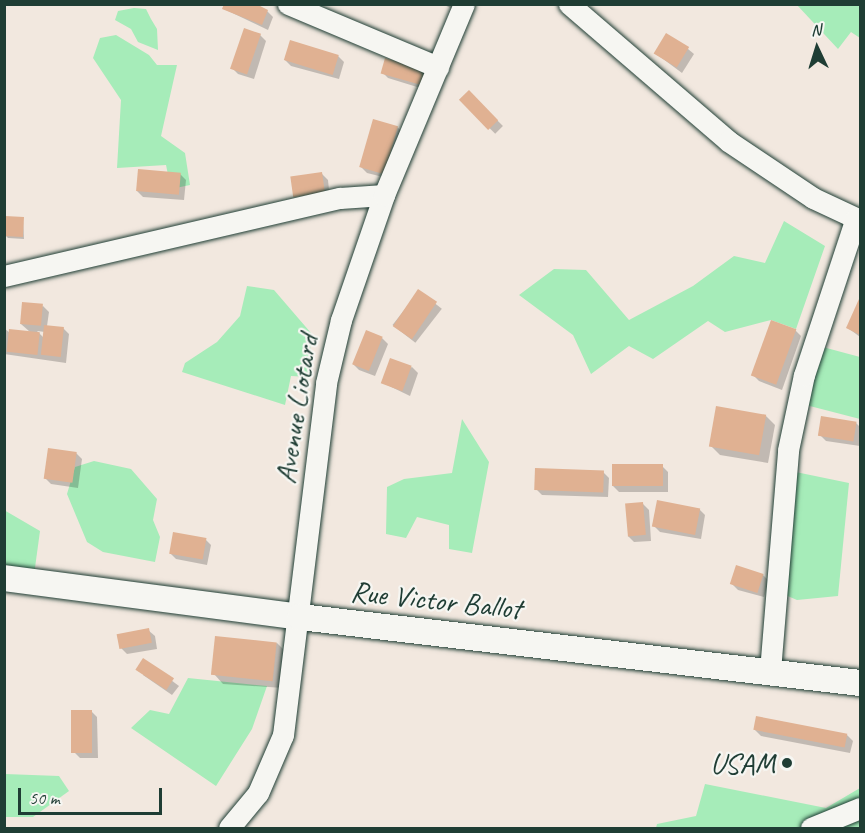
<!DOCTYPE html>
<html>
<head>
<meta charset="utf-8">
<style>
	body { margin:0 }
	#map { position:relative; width:865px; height:833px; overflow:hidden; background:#f2e8df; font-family:Caveat,sans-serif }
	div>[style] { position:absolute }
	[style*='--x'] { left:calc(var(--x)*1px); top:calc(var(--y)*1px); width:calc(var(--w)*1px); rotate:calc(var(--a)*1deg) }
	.green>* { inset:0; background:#a6ecb9 }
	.shadow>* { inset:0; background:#0003; transform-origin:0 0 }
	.building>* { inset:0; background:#e0b192; transform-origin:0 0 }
	.roads { filter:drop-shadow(0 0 2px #1f3d34) drop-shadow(0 0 2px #1f3d34) }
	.minor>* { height:21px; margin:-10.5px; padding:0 10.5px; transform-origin:10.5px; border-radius:10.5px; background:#f6f6f2 }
	.major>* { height:26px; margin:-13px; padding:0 13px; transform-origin:13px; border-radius:13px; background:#f6f6f2 }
	.dots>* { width:16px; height:16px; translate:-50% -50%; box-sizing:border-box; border:3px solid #f6f6f2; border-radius:50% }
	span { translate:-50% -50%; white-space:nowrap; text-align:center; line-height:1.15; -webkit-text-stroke:4.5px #f6f6f2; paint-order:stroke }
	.street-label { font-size:30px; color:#1f3d34 }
	.poi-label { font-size:30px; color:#1f3d34 }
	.right { translate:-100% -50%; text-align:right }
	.frame { position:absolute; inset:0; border:6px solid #1f3d34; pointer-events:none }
	.north { position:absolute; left:787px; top:18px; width:60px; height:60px; -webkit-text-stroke:4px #f6f6f2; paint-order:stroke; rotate:356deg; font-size:16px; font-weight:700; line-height:24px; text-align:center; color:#1f3d34 }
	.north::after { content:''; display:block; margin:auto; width:21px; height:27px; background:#1f3d34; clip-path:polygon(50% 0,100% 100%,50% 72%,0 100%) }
	.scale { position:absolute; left:18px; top:788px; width:144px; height:27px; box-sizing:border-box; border:3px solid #1f3d34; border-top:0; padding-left:8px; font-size:18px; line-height:21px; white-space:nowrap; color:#1f3d34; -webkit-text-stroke:4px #f6f6f2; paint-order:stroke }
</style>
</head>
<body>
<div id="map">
	<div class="green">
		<i style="clip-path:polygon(797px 5px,860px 5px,860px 38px,851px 32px,838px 49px)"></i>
		<i style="clip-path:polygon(134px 8px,146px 9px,151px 19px,157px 29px,158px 50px,138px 42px,131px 29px,115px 20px,118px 11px)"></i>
		<i style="clip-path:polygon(116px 35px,149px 55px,157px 65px,177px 65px,161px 136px,185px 153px,190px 185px,171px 189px,166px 165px,117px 168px,121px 100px,93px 58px,100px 38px)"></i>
		<i style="clip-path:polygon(784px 221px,825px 246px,796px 329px,771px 320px,725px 332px,708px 321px,653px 359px,629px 346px,591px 374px,573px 335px,519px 295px,554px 269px,586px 270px,629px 320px,693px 286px,734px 256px,765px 263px)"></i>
		<i style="clip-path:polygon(247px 286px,274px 290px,311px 333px,309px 377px,291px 376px,285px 405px,182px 372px,185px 363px,217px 342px,240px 316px)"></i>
		<i style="clip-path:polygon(819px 346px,860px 357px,860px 419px,802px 404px)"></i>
		<i style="clip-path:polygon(462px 419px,489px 462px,472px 553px,449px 549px,449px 525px,417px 517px,406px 538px,386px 534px,387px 487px,404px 479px,452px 473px)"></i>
		<i style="clip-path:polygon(94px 461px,131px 469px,157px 499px,153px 520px,160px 537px,155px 562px,103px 552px,87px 542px,67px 494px,75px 467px)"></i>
		<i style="clip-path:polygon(786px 470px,849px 483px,838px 596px,797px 600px,776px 591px)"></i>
		<i style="clip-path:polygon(4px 510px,40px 531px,34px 575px,5px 572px)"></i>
		<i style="clip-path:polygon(188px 678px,267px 686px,252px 729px,216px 786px,131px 728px,150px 710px,169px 714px)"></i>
		<i style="clip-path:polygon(5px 774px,59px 776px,69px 791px,33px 817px,5px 817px)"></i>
		<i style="clip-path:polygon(705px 784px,826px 808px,860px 788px,860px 828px,656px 828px,657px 824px,696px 816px)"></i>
	</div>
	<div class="shadow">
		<i style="clip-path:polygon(442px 4px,468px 4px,464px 14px)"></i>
		<i style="clip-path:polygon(224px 9px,267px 11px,273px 17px,268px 30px)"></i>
		<i style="clip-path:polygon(260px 35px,266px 41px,254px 79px,238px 74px,232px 68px)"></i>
		<i style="clip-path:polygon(688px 49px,694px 54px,682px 73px,655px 53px)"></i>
		<i style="clip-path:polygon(338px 56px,344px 62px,339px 79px,291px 66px,285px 60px)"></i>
		<i style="clip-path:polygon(386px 60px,430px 91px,388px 78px,382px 72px)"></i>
		<i style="left:469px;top:92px;width:48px;height:11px;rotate:45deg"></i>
		<i style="clip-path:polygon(397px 127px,404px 133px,391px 179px,367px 173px,361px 167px)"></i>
		<i style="clip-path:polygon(180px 174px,186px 180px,184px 200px,143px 197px,137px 191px)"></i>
		<i style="clip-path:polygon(322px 174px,328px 180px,330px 199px,301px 203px)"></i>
		<i style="clip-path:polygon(23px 218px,24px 239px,8px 238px,6px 236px)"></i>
		<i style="left:419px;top:291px;width:29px;height:43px;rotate:38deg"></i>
		<i style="clip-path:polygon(860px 301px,860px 337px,848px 328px)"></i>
		<i style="clip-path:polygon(evenodd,43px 306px,49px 312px,47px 326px,63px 328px,69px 334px,66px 363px,4px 354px,4px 328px,10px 333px,30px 332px,21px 324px,43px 306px,37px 331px,45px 332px,44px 338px,37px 331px)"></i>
		<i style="clip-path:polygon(795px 330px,801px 336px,782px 390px,759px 381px,753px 375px)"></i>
		<i style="clip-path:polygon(382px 338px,388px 344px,375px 376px,359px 370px,353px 364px)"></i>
		<i style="clip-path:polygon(412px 367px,418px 373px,410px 396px,383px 383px)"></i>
		<i style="clip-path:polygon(4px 395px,6px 397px,4px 422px)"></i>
		<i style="clip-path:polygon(766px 416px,775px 425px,768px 463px,720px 455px,711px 446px)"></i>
		<i style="clip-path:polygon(856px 423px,860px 427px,860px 446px,826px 441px,820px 435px)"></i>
		<i style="clip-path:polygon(76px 453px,82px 459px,78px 488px,51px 484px,45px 478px)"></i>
		<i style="clip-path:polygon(662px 466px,668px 472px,668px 492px,619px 492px,613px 486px)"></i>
		<i style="clip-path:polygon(603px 472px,609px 478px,608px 497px,542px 495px,536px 489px)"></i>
		<i style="clip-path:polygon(643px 504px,649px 510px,651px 541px,634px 542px,628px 536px)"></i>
		<i style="clip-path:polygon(699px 509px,705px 515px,701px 539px,660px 532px,654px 526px)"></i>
		<i style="clip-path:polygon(205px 539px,211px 545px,207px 565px,176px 559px,170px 553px)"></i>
		<i style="clip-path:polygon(763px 575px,769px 581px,764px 597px,738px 590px,732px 584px)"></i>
		<i style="clip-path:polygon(148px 630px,155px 636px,157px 649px,127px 654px,121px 648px)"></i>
		<i style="clip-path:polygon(277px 643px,286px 652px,283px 688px,223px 684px,214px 674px)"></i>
		<i style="clip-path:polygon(144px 660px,179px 686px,172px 695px,143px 675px)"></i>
		<i style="clip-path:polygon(91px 711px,97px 717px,98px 758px,80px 758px,74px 752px)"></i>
		<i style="clip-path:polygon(755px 730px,847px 735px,853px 741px,850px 753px,761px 736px)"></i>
	</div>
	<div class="building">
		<i style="clip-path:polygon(224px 4px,256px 4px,268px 10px,262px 25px,222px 9px)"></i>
		<i style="left:244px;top:28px;width:18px;height:43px;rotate:19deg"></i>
		<i style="left:666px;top:33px;width:27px;height:24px;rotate:31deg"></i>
		<i style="left:290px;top:40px;width:51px;height:21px;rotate:17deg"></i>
		<i style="left:385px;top:58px;width:46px;height:16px;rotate:16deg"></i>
		<i style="left:469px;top:90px;width:42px;height:14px;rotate:46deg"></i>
		<i style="left:373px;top:119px;width:26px;height:50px;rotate:16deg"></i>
		<i style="left:138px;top:169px;width:43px;height:22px;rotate:5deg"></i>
		<i style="left:322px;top:172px;width:21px;height:32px;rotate:82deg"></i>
		<i style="left:5px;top:216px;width:19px;height:20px;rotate:3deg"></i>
		<i style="left:418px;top:289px;width:23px;height:45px;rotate:34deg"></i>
		<i style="clip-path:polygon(859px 299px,860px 300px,860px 335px,846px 328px)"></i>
		<i style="left:22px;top:302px;width:21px;height:22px;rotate:5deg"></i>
		<i style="left:771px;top:320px;width:27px;height:59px;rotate:20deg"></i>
		<i style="left:44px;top:325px;width:20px;height:30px;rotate:6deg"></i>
		<i style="left:9px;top:329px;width:31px;height:23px;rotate:6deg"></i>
		<i style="left:366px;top:330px;width:18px;height:37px;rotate:22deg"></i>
		<i style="left:390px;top:358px;width:23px;height:27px;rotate:20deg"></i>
		<i style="left:716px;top:406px;width:51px;height:41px;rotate:10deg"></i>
		<i style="left:821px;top:416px;width:36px;height:20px;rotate:9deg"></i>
		<i style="left:48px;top:448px;width:29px;height:31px;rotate:8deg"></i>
		<i style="left:612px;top:464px;width:51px;height:22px"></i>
		<i style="left:535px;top:468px;width:69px;height:22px;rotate:2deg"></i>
		<i style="left:657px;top:500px;width:44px;height:27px;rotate:11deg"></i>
		<i style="left:643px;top:502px;width:33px;height:18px;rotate:85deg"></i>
		<i style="left:173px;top:532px;width:34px;height:22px;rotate:10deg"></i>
		<i style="left:736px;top:565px;width:29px;height:20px;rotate:18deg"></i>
		<i style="left:149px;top:628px;width:15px;height:33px;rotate:79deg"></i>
		<i style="left:215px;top:636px;width:62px;height:39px;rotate:6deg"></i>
		<i style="left:143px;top:658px;width:37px;height:14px;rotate:33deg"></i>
		<i style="left:71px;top:710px;width:21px;height:43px"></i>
		<i style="left:756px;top:716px;width:93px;height:14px;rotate:11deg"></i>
	</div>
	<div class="roads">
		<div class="minor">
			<i style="--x:288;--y:4;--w:163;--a:22.8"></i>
			<i style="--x:569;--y:4;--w:210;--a:40.7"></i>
			<i style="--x:728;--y:141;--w:102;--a:33.8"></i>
			<i style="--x:813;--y:198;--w:52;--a:25.1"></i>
			<i style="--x:4;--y:276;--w:345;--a:-13.1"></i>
			<i style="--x:340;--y:198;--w:44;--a:-3.9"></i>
			<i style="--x:770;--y:671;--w:222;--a:-85.3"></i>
			<i style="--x:788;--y:450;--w:77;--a:-78"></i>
			<i style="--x:804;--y:375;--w:165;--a:-71.7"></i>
			<i style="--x:229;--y:828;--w:45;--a:-50.4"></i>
			<i style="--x:258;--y:793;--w:63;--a:-66.7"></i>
			<i style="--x:283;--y:735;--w:355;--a:-83"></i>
			<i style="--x:326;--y:383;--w:65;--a:-76.6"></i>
			<i style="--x:341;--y:320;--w:132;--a:-71"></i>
			<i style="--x:384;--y:195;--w:207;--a:-67.3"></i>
			<i style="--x:811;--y:828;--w:53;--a:-22.2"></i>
		</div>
		<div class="major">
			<i style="--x:4;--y:578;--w:299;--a:7.5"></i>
			<i style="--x:300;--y:617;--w:564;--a:6.72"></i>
		</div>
	</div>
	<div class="dots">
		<i style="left:787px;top:763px;background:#1f3d34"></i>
	</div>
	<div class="street-label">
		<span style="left:296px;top:409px;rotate:-81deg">Avenue Liotard</span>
		<span style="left:436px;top:600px;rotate:6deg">Rue Victor Ballot</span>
	</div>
	<div class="poi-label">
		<span class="right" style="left:775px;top:763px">USAM</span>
	</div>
	<div class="frame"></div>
	<div class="north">N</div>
	<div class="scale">50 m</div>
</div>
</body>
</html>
